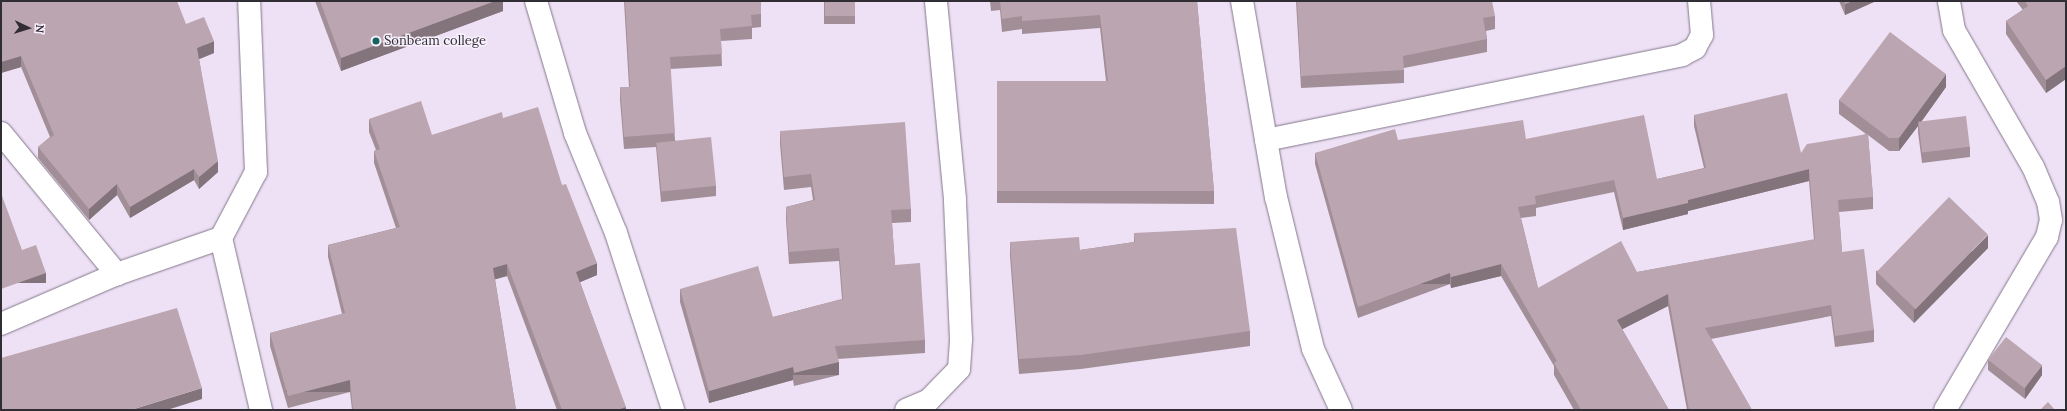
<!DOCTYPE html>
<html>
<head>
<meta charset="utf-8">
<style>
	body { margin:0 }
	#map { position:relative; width:2067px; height:411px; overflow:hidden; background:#eee1f6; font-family:Lora,serif }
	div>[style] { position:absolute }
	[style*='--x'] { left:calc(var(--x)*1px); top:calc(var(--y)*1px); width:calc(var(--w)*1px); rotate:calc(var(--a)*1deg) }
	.roads { filter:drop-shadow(0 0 1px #83788a) drop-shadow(0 0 1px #83788a) }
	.minor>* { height:22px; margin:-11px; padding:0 11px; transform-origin:11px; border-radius:11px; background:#fff }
	.wall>* { inset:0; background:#a18e97; transform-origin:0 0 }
	.shaded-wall>* { inset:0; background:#83747b; transform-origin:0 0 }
	.building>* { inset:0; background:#bba5b0; transform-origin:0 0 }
	.dots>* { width:11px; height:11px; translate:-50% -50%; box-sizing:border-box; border:2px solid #f8f1fd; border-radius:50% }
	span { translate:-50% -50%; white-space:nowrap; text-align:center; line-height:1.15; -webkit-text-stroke:3px #f8f1fd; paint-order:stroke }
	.poi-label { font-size:13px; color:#312d35 }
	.left { translate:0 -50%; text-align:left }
	.frame { position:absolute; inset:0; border:2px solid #312d35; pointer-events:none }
	.north { position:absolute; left:8px; top:8px; width:40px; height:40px; -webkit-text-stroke:3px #f8f1fd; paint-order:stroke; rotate:94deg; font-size:11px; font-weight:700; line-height:16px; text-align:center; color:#312d35 }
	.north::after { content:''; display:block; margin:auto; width:14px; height:18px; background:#312d35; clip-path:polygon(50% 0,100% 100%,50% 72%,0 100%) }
</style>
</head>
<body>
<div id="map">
	<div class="roads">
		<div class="minor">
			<i style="--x:536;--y:1;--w:138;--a:73.5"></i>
			<i style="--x:575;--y:133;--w:108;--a:67.7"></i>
			<i style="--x:616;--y:233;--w:186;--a:72.1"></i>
			<i style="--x:1242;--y:1;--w:199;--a:80.2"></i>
			<i style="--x:1276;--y:197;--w:156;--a:76.3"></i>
			<i style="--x:1313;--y:349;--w:67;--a:65.3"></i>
			<i style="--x:1;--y:133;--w:183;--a:50.6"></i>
			<i style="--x:1266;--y:140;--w:425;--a:-11.5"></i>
			<i style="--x:1682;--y:55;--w:15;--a:-28"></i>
			<i style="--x:1695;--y:48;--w:15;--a:-62"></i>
			<i style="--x:1702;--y:35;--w:34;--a:-95"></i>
			<i style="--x:221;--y:238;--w:177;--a:76.9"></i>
			<i style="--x:1;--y:324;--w:126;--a:-23.3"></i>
			<i style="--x:117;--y:274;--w:110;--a:-19.1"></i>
			<i style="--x:221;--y:238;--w:75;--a:-62.1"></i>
			<i style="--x:256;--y:172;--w:171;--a:-92.3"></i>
			<i style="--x:906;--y:410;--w:25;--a:-23"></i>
			<i style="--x:929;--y:400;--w:43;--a:-45.9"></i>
			<i style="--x:959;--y:369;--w:30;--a:-86"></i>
			<i style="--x:961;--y:339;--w:140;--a:-92.5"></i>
			<i style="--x:955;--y:199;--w:199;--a:-95.5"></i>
			<i style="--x:1945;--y:410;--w:201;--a:-59.5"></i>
			<i style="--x:2047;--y:237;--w:17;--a:-77"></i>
			<i style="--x:2051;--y:220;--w:18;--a:-99"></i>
			<i style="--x:2048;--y:202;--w:38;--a:-113"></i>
			<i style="--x:2033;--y:167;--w:158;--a:-120"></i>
			<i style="--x:1954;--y:30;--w:29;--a:-100"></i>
		</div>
	</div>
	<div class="wall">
		<i style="clip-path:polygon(1px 1px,186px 24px,214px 53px,199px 59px,218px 172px,199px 189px,194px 180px,130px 218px,117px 195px,89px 220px,38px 158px,38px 147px,50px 137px,21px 67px,1px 73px)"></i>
		<i style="clip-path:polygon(315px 1px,503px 1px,503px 11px,341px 71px)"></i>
		<i style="clip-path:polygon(624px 1px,761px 1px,761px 27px,752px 28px,752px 39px,721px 41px,722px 66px,670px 69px,675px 140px,716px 186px,716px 196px,661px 202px,656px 147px,624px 149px,620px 100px,620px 87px,629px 87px)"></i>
		<i style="left:824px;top:1px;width:31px;height:23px"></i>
		<i style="clip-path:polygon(990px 1px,1197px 1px,1214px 191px,1214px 204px,997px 203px,997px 81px,1106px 81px,1100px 28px,1022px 34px,1022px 29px,1002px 32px,1000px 10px,991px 11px)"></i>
		<i style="clip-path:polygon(1296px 1px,1370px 1px,1370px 2px,1495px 16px,1495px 29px,1486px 31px,1487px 39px,1487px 52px,1404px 68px,1404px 83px,1301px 88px)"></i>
		<i style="clip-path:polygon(1839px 1px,1876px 1px,1845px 15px)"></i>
		<i style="clip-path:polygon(2016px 1px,2066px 1px,2066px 79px,2046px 93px,2006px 34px,2006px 21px,2023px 10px)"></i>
		<i style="clip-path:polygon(evenodd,1946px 87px,1921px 122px,1970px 147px,1970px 157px,1922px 163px,1918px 132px,1918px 126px,1899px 151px,1889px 151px,1868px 135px,1873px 197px,1873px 209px,1839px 212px,1842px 252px,1874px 330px,1874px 342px,1835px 347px,1831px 316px,1711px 339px,1752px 410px,1687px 410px,1668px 306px,1622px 329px,1669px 410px,1574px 410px,1554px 375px,1554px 366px,1501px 276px,1451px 288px,1450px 284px,1358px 318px,1315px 164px,1315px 153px,1398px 140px,1526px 139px,1657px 179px,1704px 168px,1694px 126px,1694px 115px,1801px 153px,1866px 134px,1839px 114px,1839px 100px,1946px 87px,1809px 181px,1814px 240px,1637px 272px,1538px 288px,1521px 218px,1536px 216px,1536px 208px,1614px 192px,1623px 230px,1688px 214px,1688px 211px,1809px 181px)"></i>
		<i style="clip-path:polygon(503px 118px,562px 185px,597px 275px,580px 282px,626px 410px,557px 410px,507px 276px,495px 279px,516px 410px,352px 410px,350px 392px,288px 408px,270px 346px,270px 333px,342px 314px,328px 257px,328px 245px,396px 228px,374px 163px,374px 151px,376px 150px,369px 132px,369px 119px,432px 135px)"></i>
		<i style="clip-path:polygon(780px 131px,911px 209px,911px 222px,892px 223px,895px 265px,925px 340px,925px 353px,838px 359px,839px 375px,794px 386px,793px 380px,709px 403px,680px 302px,680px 289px,773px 317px,842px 299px,839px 261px,789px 264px,786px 220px,786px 207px,813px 200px,811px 187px,784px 190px,780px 144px)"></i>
		<i style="clip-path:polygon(1134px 233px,1250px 331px,1250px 346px,1081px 369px,1019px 374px,1010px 256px,1010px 242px,1080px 250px,1134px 242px)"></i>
		<i style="clip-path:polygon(1988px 248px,1914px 323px,1876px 284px,1876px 271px)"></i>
		<i style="clip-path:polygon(1988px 360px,2042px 375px,2025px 399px,1988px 370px)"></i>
	</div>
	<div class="shaded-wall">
		<i style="clip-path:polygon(495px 1px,503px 1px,503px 11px,341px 71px,341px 58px)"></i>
		<i style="clip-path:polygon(1853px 1px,1876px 1px,1845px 15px,1845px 4px)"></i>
		<i style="clip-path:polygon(214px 41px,214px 53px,197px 60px,197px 48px)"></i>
		<i style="clip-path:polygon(21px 56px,21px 67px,1px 73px,1px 62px)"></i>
		<i style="clip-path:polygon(2066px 66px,2066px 79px,2046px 93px,2046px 80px)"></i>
		<i style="clip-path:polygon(1946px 74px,1946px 87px,1919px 125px,1918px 122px,1918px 126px,1899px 151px,1899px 138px)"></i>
		<i style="clip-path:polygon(218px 161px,218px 172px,199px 189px,199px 177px)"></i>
		<i style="clip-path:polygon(194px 169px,194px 180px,130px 218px,130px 207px)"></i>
		<i style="clip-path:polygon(1809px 169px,1809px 181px,1688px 211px,1688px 214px,1623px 230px,1623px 218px,1688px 200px)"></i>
		<i style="clip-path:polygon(117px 184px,117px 195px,89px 220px,89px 209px)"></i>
		<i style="clip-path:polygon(1988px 235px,1988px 248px,1914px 323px,1914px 310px)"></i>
		<i style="clip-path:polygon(597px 263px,597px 275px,576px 284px,576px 272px)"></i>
		<i style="clip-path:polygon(507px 264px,507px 276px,493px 280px,493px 268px)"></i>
		<i style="clip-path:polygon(1501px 264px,1501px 276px,1451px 288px,1451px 277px)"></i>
		<i style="left:46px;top:273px;width:10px;height:48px;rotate:90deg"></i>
		<i style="left:1450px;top:273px;width:11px;height:98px;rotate:90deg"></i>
		<i style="clip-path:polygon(1668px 294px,1668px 306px,1617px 332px,1617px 320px)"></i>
		<i style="left:839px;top:362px;width:13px;height:46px;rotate:90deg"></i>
		<i style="clip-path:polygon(2042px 365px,2042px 375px,2025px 399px,2025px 388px)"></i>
		<i style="clip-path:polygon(793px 367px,793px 380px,709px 403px,709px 391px)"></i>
		<i style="left:350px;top:380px;width:12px;height:64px;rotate:90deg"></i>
		<i style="clip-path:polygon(202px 388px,202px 399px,167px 410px,131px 410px)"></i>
		<i style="clip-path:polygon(626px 407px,626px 410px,617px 410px)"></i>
	</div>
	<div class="building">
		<i style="clip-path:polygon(1px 1px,177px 1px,186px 24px,204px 17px,214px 41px,197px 48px,218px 161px,199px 177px,194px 169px,130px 207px,117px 184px,89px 209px,38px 147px,54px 135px,21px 56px,1px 62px)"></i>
		<i style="clip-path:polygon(320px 1px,495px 1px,341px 58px)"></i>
		<i style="clip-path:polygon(625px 1px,761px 1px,761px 14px,751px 15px,752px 26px,720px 29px,722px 54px,670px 57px,675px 133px,624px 137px,620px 87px,630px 87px)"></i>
		<i style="left:825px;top:1px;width:30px;height:15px"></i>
		<i style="clip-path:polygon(1000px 1px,1197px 1px,1214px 191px,997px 191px,997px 81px,1108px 81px,1100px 15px,1022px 21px,1022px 16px,1002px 19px)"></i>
		<i style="clip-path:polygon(1297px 1px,1370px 1px,1370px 2px,1392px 1px,1492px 1px,1495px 16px,1483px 18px,1487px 39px,1403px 56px,1404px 70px,1301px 76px)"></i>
		<i style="clip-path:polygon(1844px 1px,1853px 1px,1845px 4px)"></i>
		<i style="clip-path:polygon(2025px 1px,2066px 1px,2066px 66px,2046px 80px,2006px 21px,2028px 6px)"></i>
		<i style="clip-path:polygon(1890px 32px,1946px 74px,1899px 138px,1889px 138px,1839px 100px)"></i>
		<i style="clip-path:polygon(evenodd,1787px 93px,1801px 153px,1807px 144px,1868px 134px,1873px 197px,1838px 200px,1842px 252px,1864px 249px,1874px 330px,1835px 336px,1831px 305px,1705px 328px,1752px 410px,1689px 410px,1668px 294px,1617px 320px,1669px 410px,1581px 410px,1554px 363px,1557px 361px,1501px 264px,1451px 277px,1450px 273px,1358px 307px,1315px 153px,1395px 129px,1398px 140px,1523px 120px,1526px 139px,1644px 115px,1657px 179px,1706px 168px,1694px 115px,1787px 93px,1809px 169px,1815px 239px,1637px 272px,1621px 241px,1538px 288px,1518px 207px,1536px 204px,1535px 196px,1614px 180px,1623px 218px,1688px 203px,1688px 200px,1809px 169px)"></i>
		<i style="clip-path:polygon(421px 101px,432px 135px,502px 112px,503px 118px,538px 107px,562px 185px,566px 184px,597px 263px,576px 272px,626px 407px,617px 410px,562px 410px,507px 264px,493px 268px,516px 410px,353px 410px,350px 380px,288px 396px,270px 333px,345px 313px,328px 245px,400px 227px,374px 151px,380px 149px,369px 119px)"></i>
		<i style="left:1966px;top:116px;width:31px;height:48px;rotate:83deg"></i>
		<i style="clip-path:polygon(905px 122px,911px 209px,891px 210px,895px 265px,920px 263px,925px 340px,835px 346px,839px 362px,794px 373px,793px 367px,709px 391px,680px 289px,758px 266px,773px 317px,843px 299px,839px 248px,789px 252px,786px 207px,815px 200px,811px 174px,784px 177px,780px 131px)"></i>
		<i style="left:711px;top:137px;width:49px;height:55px;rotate:84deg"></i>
		<i style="clip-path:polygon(1px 193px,22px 250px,36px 245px,46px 273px,1px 289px)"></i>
		<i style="left:1949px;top:197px;width:54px;height:104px;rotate:44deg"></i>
		<i style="clip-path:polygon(1236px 228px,1250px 331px,1081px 355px,1019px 359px,1010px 242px,1079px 237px,1080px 250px,1135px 242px,1134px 233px)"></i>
		<i style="clip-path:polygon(177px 308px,202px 388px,131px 410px,1px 410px,1px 383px,2px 383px,1px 381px,1px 358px)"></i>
		<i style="left:2006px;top:337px;width:46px;height:29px;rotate:38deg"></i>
		<i style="clip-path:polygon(2048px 402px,2055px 410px,2040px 410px)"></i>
	</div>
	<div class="dots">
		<i style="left:376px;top:41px;background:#14635e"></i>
	</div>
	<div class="poi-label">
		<span class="left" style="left:384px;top:41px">Sonbeam college</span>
	</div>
	<div class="frame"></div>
	<div class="north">N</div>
</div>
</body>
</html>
